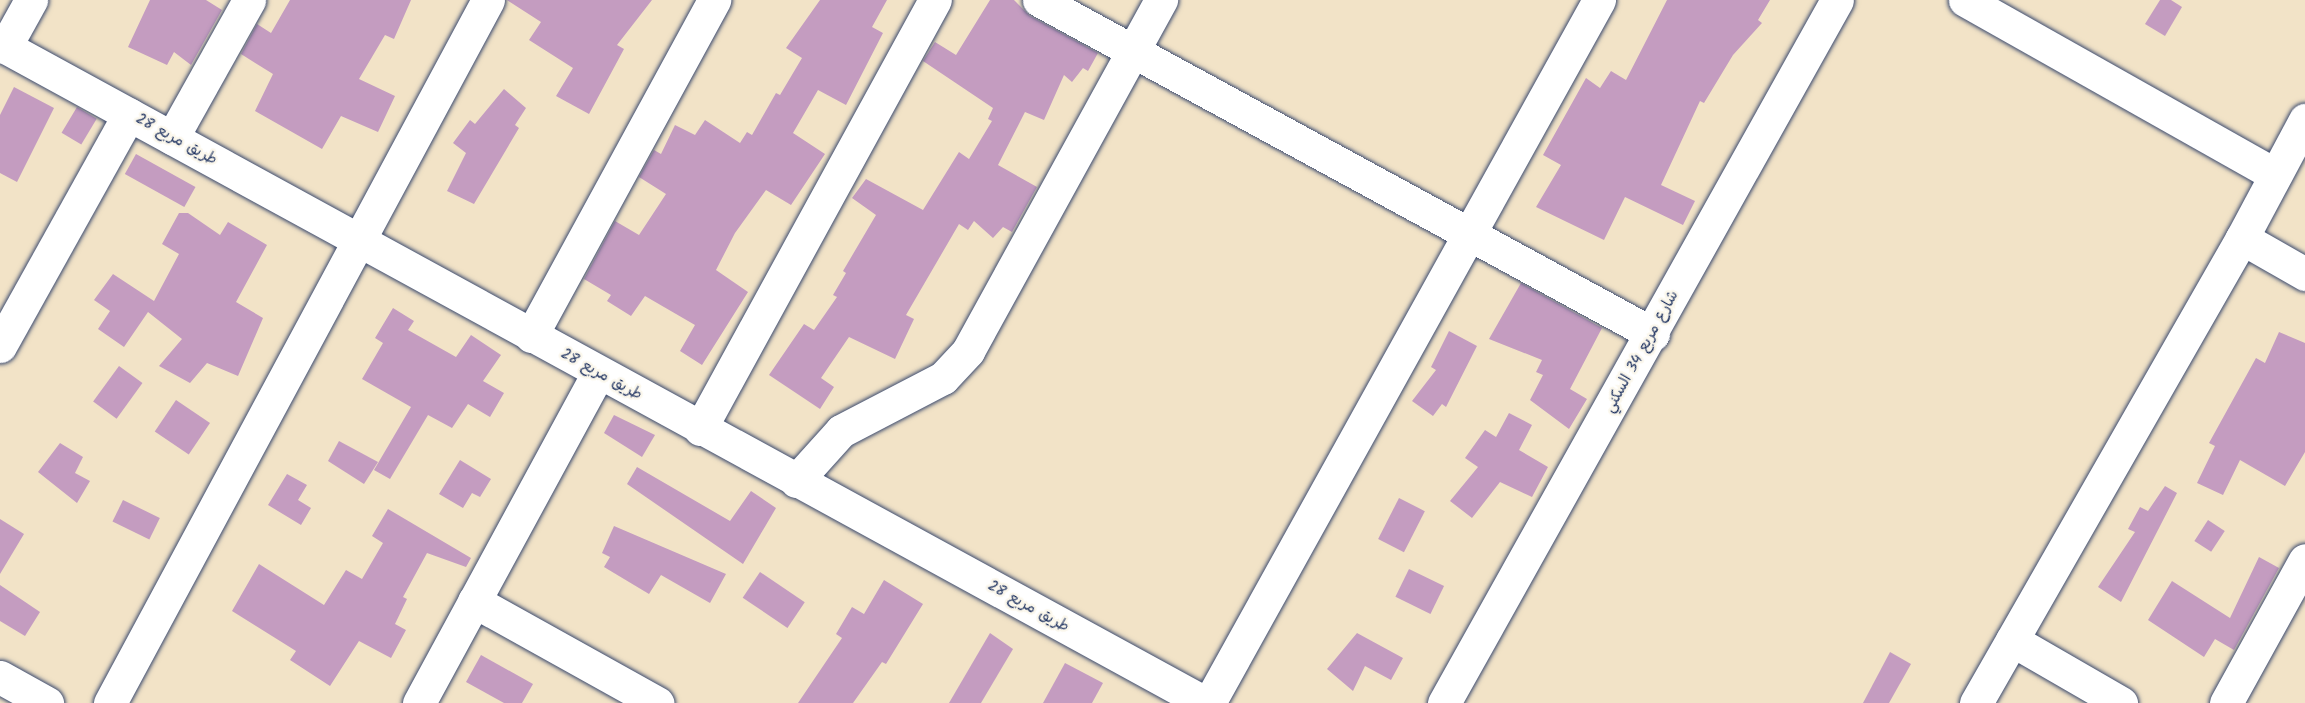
<!DOCTYPE html>
<html>
<head>
<meta charset="utf-8">
<style>
	body { margin:0 }
	#map { position:relative; width:2305px; height:703px; overflow:hidden; background:#f2e3c7; font-family:Kalam,"Playpen Sans Arabic",sans-serif }
	div>[style] { position:absolute }
	[style*='--x'] { left:calc(var(--x)*1px); top:calc(var(--y)*1px); width:calc(var(--w)*1px); rotate:calc(var(--a)*1deg) }
	.building>* { inset:0; background:#c49cc0; transform-origin:0 0 }
	.roads { filter:drop-shadow(0 0 2px #3b4a6e) drop-shadow(0 0 2px #3b4a6e) }
	.minor>* { height:33px; margin:-16.5px; padding:0 16.5px; transform-origin:16.5px; border-radius:16.5px; background:#fff }
	span { translate:-50% -50%; white-space:nowrap; text-align:center; line-height:1.15; -webkit-text-stroke:5px #fbf7ec; paint-order:stroke }
	.street-label { font-size:15px; color:#1b2f5e }
</style>
</head>
<body>
<div id="map">
	<div class="building">
		<i style="clip-path:polygon(150px 0,206px 0,222px 10px,191px 65px,174px 52px,167px 65px,128px 47px)"></i>
		<i style="clip-path:polygon(290px 0,411px 0,394px 39px,385px 35px,359px 79px,395px 96px,378px 132px,341px 116px,322px 149px,255px 111px,273px 74px,241px 54px,257px 24px,271px 33px)"></i>
		<i style="clip-path:polygon(507px 0,652px 0,617px 45px,624px 49px,589px 114px,556px 96px,573px 68px,529px 40px,541px 22px)"></i>
		<i style="clip-path:polygon(820px 0,887px 0,872px 27px,883px 33px,846px 105px,818px 90px,793px 133px,825px 154px,791px 205px,766px 190px,735px 233px,716px 270px,748px 292px,702px 365px,680px 351px,695px 325px,645px 296px,631px 316px,607px 301px,611px 295px,584px 279px,615px 221px,639px 235px,666px 194px,639px 177px,654px 150px,661px 154px,675px 125px,695px 135px,705px 120px,740px 143px,747px 132px,752px 135px,776px 93px,780px 95px,802px 58px,786px 48px)"></i>
		<i style="clip-path:polygon(990px 0,1014px 0,1030px 16px,1098px 53px,1088px 71px,1083px 68px,1072px 82px,1064px 75px,1044px 120px,1025px 112px,998px 165px,1037px 187px,1012px 232px,1003px 227px,993px 238px,974px 221px,968px 230px,959px 224px,906px 315px,914px 319px,895px 359px,849px 337px,821px 378px,834px 387px,820px 409px,769px 375px,804px 324px,814px 330px,837px 297px,833px 295px,846px 273px,843px 271px,876px 215px,852px 198px,866px 179px,923px 210px,959px 152px,969px 159px,992px 121px,988px 119px,993px 108px,923px 61px,935px 42px,956px 55px)"></i>
		<i style="clip-path:polygon(1667px 0,1770px 0,1758px 20px,1762px 23px,1733px 55px,1704px 103px,1700px 101px,1661px 185px,1695px 201px,1683px 225px,1625px 197px,1604px 240px,1536px 207px,1561px 165px,1543px 155px,1586px 78px,1600px 88px,1611px 71px,1626px 80px)"></i>
		<i style="clip-path:polygon(2160px 0,2171px 0,2182px 7px,2165px 36px,2145px 24px)"></i>
		<i style="clip-path:polygon(14px 87px,54px 108px,17px 182px,0 173px,0 115px)"></i>
		<i style="clip-path:polygon(504px 89px,526px 108px,515px 125px,519px 128px,474px 204px,447px 191px,466px 153px,453px 143px,470px 120px,475px 124px)"></i>
		<i style="left:77px;top:107px;width:23px;height:30px;rotate:31deg"></i>
		<i style="left:136px;top:154px;width:68px;height:23px;rotate:29deg"></i>
		<i style="clip-path:polygon(179px 213px,188px 213px,220px 235px,228px 222px,267px 245px,236px 302px,263px 318px,238px 376px,207px 363px,190px 383px,159px 366px,182px 339px,148px 312px,124px 347px,98px 329px,110px 311px,94px 300px,113px 274px,154px 301px,179px 254px,162px 244px)"></i>
		<i style="clip-path:polygon(1521px 283px,1602px 328px,1570px 389px,1587px 399px,1569px 429px,1530px 400px,1543px 375px,1536px 372px,1542px 360px,1489px 339px)"></i>
		<i style="clip-path:polygon(393px 308px,414px 321px,408px 330px,456px 357px,471px 335px,501px 355px,483px 381px,504px 393px,490px 417px,468px 404px,452px 428px,428px 415px,390px 479px,374px 470px,411px 407px,362px 379px,383px 343px,375px 338px)"></i>
		<i style="clip-path:polygon(1449px 331px,1477px 346px,1446px 407px,1442px 404px,1433px 416px,1412px 401px,1436px 370px,1431px 367px)"></i>
		<i style="clip-path:polygon(2279px 332px,2305px 343px,2305px 452px,2285px 486px,2240px 460px,2223px 495px,2197px 483px,2215px 446px,2209px 443px,2256px 358px,2265px 363px)"></i>
		<i style="left:119px;top:366px;width:29px;height:44px;rotate:36deg"></i>
		<i style="left:176px;top:400px;width:41px;height:38px;rotate:34deg"></i>
		<i style="clip-path:polygon(1509px 413px,1532px 425px,1519px 450px,1548px 467px,1532px 497px,1500px 482px,1472px 518px,1450px 501px,1478px 467px,1465px 458px,1485px 430px,1496px 437px)"></i>
		<i style="clip-path:polygon(614px 415px,655px 435px,642px 457px,604px 433px)"></i>
		<i style="clip-path:polygon(339px 441px,378px 462px,364px 484px,328px 461px)"></i>
		<i style="clip-path:polygon(60px 443px,83px 457px,75px 473px,90px 481px,77px 503px,38px 472px)"></i>
		<i style="clip-path:polygon(460px 460px,491px 479px,480px 497px,472px 493px,463px 508px,439px 494px)"></i>
		<i style="clip-path:polygon(637px 467px,730px 521px,751px 491px,776px 508px,743px 564px,627px 484px)"></i>
		<i style="clip-path:polygon(287px 474px,307px 485px,298px 500px,311px 508px,301px 525px,268px 505px)"></i>
		<i style="clip-path:polygon(2165px 486px,2177px 493px,2121px 602px,2098px 587px,2135px 532px,2128px 529px,2140px 507px,2148px 511px)"></i>
		<i style="left:1399px;top:498px;width:29px;height:46px;rotate:27deg"></i>
		<i style="left:123px;top:500px;width:41px;height:24px;rotate:26deg"></i>
		<i style="clip-path:polygon(388px 509px,471px 558px,466px 567px,427px 553px,403px 597px,407px 599px,395px 624px,406px 630px,391px 658px,359px 641px,330px 686px,290px 660px,296px 651px,232px 611px,259px 564px,324px 605px,346px 570px,362px 579px,383px 543px,372px 536px)"></i>
		<i style="clip-path:polygon(0 519px,24px 534px,0 574px)"></i>
		<i style="left:2208px;top:520px;width:20px;height:25px;rotate:33deg"></i>
		<i style="clip-path:polygon(614px 526px,726px 574px,710px 603px,661px 575px,649px 594px,604px 567px,610px 557px,602px 553px)"></i>
		<i style="clip-path:polygon(2259px 557px,2279px 568px,2234px 650px,2215px 639px,2204px 657px,2148px 620px,2172px 581px,2230px 618px)"></i>
		<i style="left:1409px;top:569px;width:39px;height:31px;rotate:26deg"></i>
		<i style="left:760px;top:572px;width:54px;height:31px;rotate:34deg"></i>
		<i style="clip-path:polygon(884px 580px,923px 604px,886px 664px,882px 662px,853px 703px,798px 703px,842px 638px,836px 634px,852px 607px,864px 614px)"></i>
		<i style="clip-path:polygon(0 585px,40px 612px,25px 636px,0 621px)"></i>
		<i style="clip-path:polygon(990px 633px,1013px 649px,981px 703px,949px 703px)"></i>
		<i style="clip-path:polygon(1357px 633px,1403px 658px,1391px 680px,1365px 666px,1353px 691px,1327px 669px)"></i>
		<i style="clip-path:polygon(1890px 652px,1911px 664px,1889px 703px,1863px 703px)"></i>
		<i style="clip-path:polygon(481px 655px,533px 684px,522px 703px,504px 703px,466px 682px)"></i>
		<i style="clip-path:polygon(1065px 663px,1103px 683px,1092px 703px,1043px 703px)"></i>
	</div>
	<div class="roads">
		<div class="minor">
			<i style="--x:1039;--y:0;--w:699;--a:28.55"></i>
			<i style="--x:1965;--y:0;--w:356;--a:29.4"></i>
			<i style="--x:0;--y:44;--w:1373;--a:28.67"></i>
			<i style="--x:5;--y:47;--w:54;--a:-61"></i>
			<i style="--x:172;--y:138;--w:158;--a:-60.8"></i>
			<i style="--x:2242;--y:238;--w:73;--a:29.7"></i>
			<i style="--x:531;--y:336;--w:383;--a:-61.4"></i>
			<i style="--x:0;--y:346;--w:265;--a:-60.9"></i>
			<i style="--x:700;--y:429;--w:489;--a:-61.3"></i>
			<i style="--x:796;--y:481;--w:67;--a:-48"></i>
			<i style="--x:841;--y:431;--w:115;--a:-27.5"></i>
			<i style="--x:943;--y:378;--w:37;--a:-47"></i>
			<i style="--x:968;--y:351;--w:401;--a:-61.2"></i>
			<i style="--x:474;--y:601;--w:210;--a:29.1"></i>
			<i style="--x:2012;--y:640;--w:126;--a:30"></i>
			<i style="--x:0;--y:677;--w:54;--a:29"></i>
			<i style="--x:110;--y:703;--w:798;--a:-61.73"></i>
			<i style="--x:419;--y:703;--w:375;--a:-61.5"></i>
			<i style="--x:1209;--y:703;--w:804;--a:-60.98"></i>
			<i style="--x:1444;--y:703;--w:805;--a:-60.79"></i>
			<i style="--x:1976;--y:703;--w:536;--a:-60.23"></i>
			<i style="--x:2242;--y:238;--w:134;--a:-61.9"></i>
			<i style="--x:2226;--y:703;--w:163;--a:-61.1"></i>
		</div>
	</div>
	<div class="street-label">
		<span style="left:176px;top:140px;rotate:29deg">طريق مربع 28</span>
		<span style="left:1642px;top:352px;rotate:-61deg">شارع مربع 34 السكني</span>
		<span style="left:601px;top:375px;rotate:29deg">طريق مربع 28</span>
		<span style="left:1028px;top:607px;rotate:29deg">طريق مربع 28</span>
	</div>
</div>
</body>
</html>
